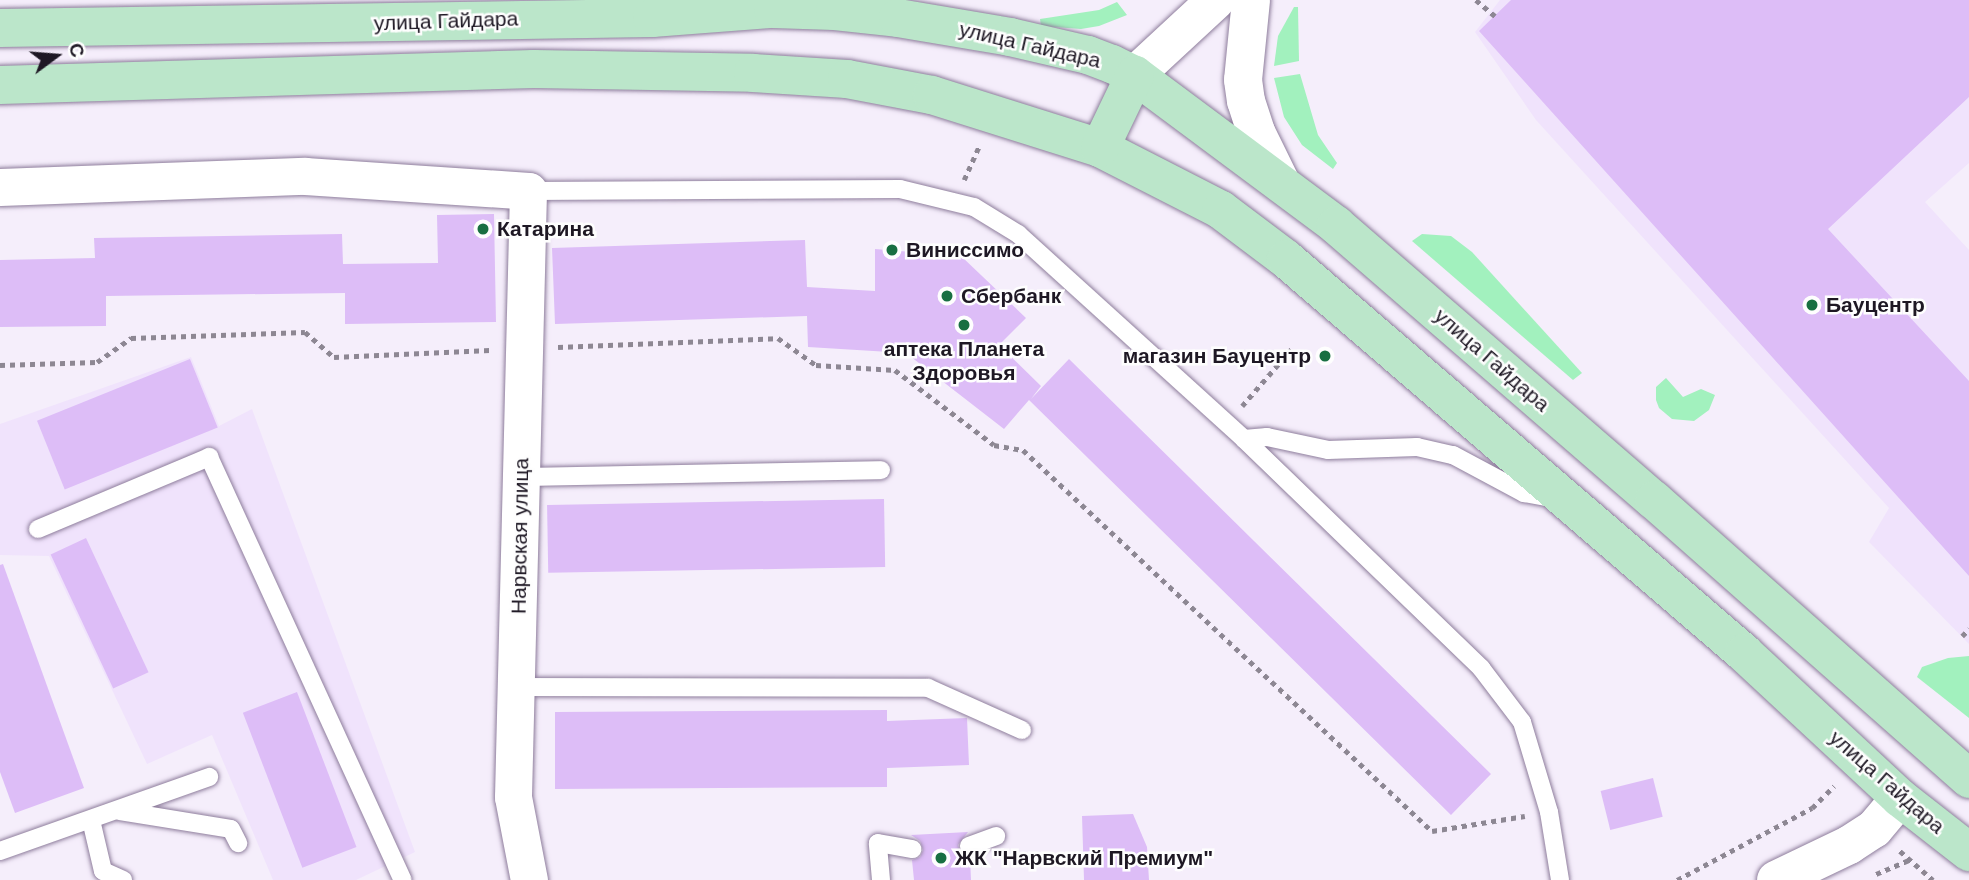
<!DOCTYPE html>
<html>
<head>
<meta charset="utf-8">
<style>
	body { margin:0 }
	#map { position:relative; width:1969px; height:880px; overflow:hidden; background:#f5eefb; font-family:Helvetica,sans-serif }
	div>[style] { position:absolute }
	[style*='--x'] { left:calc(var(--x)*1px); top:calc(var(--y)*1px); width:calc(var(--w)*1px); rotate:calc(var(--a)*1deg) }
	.built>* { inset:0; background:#f0e3fc }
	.green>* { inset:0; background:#a2f1be }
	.building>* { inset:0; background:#ddbdf7; transform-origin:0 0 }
	.path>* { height:4.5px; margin-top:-2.25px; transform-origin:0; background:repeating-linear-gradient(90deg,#8d8793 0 5px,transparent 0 10px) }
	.roads { filter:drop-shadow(0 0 2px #8e7d9c) drop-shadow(0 0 2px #8e7d9c) }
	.lane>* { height:18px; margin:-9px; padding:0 9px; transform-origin:9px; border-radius:9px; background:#fff }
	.street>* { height:37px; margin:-18.5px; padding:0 18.5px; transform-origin:18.5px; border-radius:18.5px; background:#fff }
	.secondary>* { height:38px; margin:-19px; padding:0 19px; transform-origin:19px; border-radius:19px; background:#fff }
	.primary>* { height:38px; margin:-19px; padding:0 19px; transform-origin:19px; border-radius:19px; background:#bbe6ca }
	.dots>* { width:19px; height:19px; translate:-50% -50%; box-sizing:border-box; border:4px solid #fefefe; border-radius:50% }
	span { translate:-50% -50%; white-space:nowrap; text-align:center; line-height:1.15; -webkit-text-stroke:5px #fefefe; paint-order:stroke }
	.street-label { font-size:21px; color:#1e1824 }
	.poi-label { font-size:21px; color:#1e1824; font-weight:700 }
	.left { translate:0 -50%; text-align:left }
	.right { translate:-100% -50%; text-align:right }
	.north { position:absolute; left:21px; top:21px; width:70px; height:70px; -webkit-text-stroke:5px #fefefe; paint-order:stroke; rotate:74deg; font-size:19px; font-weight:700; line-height:28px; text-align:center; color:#1e1824 }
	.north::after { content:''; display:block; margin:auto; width:24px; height:32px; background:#1e1824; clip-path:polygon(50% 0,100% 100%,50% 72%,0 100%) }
</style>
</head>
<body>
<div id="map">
	<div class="built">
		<i style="clip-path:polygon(1500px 0,1969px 0,1969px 163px,1925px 202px,1969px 250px,1969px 644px,1869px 542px,1889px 508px,1536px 120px,1475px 32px)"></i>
		<i style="clip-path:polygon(191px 357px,219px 426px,252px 409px,415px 852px,356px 880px,273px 880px,212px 735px,147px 764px,49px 556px,0 555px,0 424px)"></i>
	</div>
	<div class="green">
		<i style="clip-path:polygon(1117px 2px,1127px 15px,1099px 26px,1081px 29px,1041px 26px,1040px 19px,1099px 10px)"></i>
		<i style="clip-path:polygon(1294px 7px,1298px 7px,1299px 61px,1274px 66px,1278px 36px)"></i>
		<i style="clip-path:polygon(1300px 74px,1318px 135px,1337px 163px,1333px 169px,1302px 145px,1284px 117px,1274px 78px)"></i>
		<i style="clip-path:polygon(1422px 234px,1451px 236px,1472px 252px,1582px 373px,1573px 380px,1412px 241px)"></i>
		<i style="clip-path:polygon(1666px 378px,1683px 397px,1701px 389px,1715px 395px,1709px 410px,1694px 421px,1672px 419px,1659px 408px,1656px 400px,1656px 387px)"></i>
		<i style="clip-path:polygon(1969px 656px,1969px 718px,1917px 677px,1922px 667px,1948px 658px)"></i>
	</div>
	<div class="building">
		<i style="clip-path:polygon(1511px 0,1969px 0,1969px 97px,1828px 229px,1969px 381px,1969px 576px,1479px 31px)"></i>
		<i style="clip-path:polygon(494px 214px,496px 322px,345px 324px,345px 293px,106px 296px,106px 326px,0 327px,0 260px,95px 258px,94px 238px,342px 234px,343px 264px,438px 263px,437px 215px)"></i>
		<i style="clip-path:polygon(805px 240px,807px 287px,875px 291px,875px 249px,961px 256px,1026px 318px,999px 345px,1041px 386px,1031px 399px,1069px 359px,1491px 774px,1451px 815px,1029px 400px,1004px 429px,906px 353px,808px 347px,807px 316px,555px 324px,552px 248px)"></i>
		<i style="left:190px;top:359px;width:74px;height:165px;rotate:68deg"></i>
		<i style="left:884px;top:499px;width:68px;height:337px;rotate:89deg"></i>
		<i style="left:86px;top:538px;width:148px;height:39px;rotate:65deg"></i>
		<i style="clip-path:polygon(3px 564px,84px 788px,15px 813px,0 772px,0 565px)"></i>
		<i style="left:297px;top:692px;width:166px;height:58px;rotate:69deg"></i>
		<i style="clip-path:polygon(887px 710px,887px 721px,967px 718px,969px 765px,887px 768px,887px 787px,555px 789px,555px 712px)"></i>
		<i style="left:1653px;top:778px;width:40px;height:54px;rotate:76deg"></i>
		<i style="clip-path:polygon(1133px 814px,1147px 847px,1149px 880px,1084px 880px,1082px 816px)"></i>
		<i style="clip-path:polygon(968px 832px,958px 845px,961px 854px,970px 857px,971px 880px,914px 880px,912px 860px,920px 857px,923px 850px,920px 841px,911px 835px)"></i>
	</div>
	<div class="path">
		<i style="--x:1476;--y:0;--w:25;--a:40"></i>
		<i style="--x:964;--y:180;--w:36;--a:-66"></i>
		<i style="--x:558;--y:347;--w:220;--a:-2.3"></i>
		<i style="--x:778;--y:338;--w:47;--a:35.4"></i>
		<i style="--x:816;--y:365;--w:79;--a:3.6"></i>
		<i style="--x:895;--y:370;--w:124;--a:37.1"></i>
		<i style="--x:994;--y:445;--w:29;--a:10"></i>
		<i style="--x:1023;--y:450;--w:559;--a:42.97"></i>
		<i style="--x:1432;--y:831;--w:94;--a:-9.2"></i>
		<i style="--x:0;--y:365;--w:97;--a:-1.8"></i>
		<i style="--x:97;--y:362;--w:42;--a:-35.2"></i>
		<i style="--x:131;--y:338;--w:174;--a:-2"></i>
		<i style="--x:305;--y:332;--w:38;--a:41"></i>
		<i style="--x:334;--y:357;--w:156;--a:-2.6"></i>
		<i style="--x:1242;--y:406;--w:79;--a:-49.1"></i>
		<i style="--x:1962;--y:636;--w:10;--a:-45"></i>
		<i style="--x:1900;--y:851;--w:44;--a:41.3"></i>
		<i style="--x:1876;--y:874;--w:38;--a:-23"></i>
		<i style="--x:1677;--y:880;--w:153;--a:-28.1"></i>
		<i style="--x:1812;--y:808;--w:31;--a:-45"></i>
	</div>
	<div class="roads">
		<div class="lane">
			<i style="--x:528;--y:191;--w:372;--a:-0.3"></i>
			<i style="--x:900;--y:189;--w:76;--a:13.7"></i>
			<i style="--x:974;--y:207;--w:52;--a:31.5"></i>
			<i style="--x:1018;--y:234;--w:305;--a:42.2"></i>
			<i style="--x:1244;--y:439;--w:330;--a:44"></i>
			<i style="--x:1481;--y:668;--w:68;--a:52.8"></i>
			<i style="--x:1522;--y:722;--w:94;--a:73.3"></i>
			<i style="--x:1549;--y:812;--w:69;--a:80.8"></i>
			<i style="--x:1244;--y:439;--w:23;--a:-5"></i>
			<i style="--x:1267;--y:437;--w:62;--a:12"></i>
			<i style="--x:1328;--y:450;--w:89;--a:-1.9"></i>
			<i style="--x:1417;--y:447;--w:37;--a:13"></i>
			<i style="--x:1453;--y:455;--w:81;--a:28.2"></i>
			<i style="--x:1524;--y:493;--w:29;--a:10"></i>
			<i style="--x:521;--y:477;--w:360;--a:-1.1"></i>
			<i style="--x:38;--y:529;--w:186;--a:-22.8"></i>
			<i style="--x:209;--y:457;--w:465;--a:65.4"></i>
			<i style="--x:516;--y:687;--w:412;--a:0.1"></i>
			<i style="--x:928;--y:688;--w:103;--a:24.1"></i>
			<i style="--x:120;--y:811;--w:112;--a:9.2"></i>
			<i style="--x:231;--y:829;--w:16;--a:63"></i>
			<i style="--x:91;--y:820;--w:52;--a:76.8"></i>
			<i style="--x:103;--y:871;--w:22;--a:24"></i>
			<i style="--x:969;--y:846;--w:29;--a:-20"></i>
			<i style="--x:0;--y:851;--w:222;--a:-19.5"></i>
			<i style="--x:881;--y:880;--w:37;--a:-95"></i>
			<i style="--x:878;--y:843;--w:35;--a:10"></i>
		</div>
		<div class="street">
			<i style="--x:0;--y:187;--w:305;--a:-2.1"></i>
			<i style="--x:305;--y:176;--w:224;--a:3.8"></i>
			<i style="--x:528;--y:191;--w:606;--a:91.42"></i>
			<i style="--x:513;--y:797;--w:85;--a:79.1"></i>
		</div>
		<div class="secondary">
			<i style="--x:1251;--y:0;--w:80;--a:95.7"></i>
			<i style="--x:1243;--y:80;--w:21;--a:82"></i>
			<i style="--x:1246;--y:101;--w:33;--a:72"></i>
			<i style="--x:1256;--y:132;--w:57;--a:63.9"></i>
			<i style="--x:1135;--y:75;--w:110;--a:-42.8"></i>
			<i style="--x:1776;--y:880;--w:81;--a:-25.6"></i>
			<i style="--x:1849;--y:845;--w:30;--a:-33"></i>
			<i style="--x:1874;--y:829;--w:40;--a:-50"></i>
		</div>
		<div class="primary">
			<i style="--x:0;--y:28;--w:652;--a:-0.88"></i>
			<i style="--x:652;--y:18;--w:121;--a:-4.3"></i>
			<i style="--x:773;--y:9;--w:62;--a:1.8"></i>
			<i style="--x:835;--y:11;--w:63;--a:6.3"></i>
			<i style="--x:898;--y:18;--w:114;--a:9.6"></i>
			<i style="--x:1010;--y:37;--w:80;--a:13"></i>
			<i style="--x:1088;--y:55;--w:26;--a:21"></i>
			<i style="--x:1112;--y:64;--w:25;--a:26"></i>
			<i style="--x:1135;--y:75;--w:251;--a:36.7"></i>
			<i style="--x:1336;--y:225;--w:420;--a:40.9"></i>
			<i style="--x:1654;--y:500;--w:421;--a:41.5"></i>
			<i style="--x:0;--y:85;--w:534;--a:-1.72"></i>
			<i style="--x:534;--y:69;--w:219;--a:1"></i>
			<i style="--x:753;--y:73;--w:94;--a:3.7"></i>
			<i style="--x:847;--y:79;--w:86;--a:10.7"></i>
			<i style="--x:932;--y:95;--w:176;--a:17.5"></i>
			<i style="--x:1100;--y:148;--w:136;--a:27.1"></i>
			<i style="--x:1221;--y:210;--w:81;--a:37"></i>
			<i style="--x:1286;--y:259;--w:604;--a:40.7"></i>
			<i style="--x:1744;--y:653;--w:213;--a:42.9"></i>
			<i style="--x:1900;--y:798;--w:88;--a:38"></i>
			<i style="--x:1100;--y:148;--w:81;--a:-64.4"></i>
		</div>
	</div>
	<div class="dots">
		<i style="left:483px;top:229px;background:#186f42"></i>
		<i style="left:892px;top:250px;background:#186f42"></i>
		<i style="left:947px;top:296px;background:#186f42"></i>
		<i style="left:1812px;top:305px;background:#186f42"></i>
		<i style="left:964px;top:325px;background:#186f42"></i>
		<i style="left:1325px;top:356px;background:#186f42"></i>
		<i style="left:941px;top:858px;background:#186f42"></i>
	</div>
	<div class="street-label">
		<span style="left:446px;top:21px;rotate:-2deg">улица Гайдара</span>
		<span style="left:1030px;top:45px;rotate:13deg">улица Гайдара</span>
		<span style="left:1492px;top:360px;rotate:41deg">улица Гайдара</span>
		<span style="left:520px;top:536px;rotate:-89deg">Нарвская улица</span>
		<span style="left:1887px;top:782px;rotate:41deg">улица Гайдара</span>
	</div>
	<div class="poi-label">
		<span class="left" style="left:497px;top:229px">Катарина</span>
		<span class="left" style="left:906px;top:250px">Виниссимо</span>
		<span class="left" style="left:961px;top:296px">Сбербанк</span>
		<span class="left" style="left:1826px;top:305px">Бауцентр</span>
		<span style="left:964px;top:361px">аптека Планета<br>Здоровья</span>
		<span class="right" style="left:1311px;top:356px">магазин Бауцентр</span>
		<span class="left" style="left:955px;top:858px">ЖК "Нарвский Премиум"</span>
	</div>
	<div class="north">С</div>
</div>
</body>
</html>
